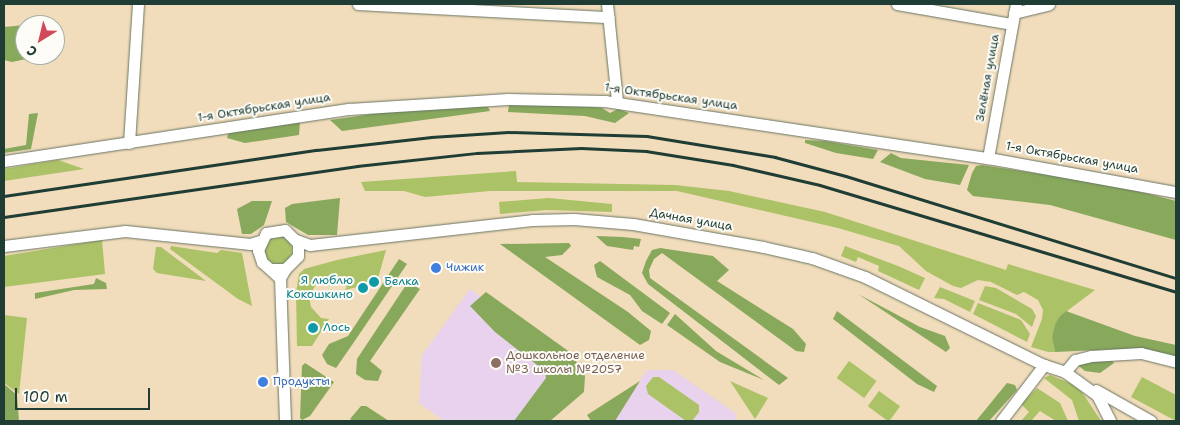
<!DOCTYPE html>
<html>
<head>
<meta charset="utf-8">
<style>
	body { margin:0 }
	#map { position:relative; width:1180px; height:425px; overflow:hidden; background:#f1dcbb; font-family:"Shantell Sans",sans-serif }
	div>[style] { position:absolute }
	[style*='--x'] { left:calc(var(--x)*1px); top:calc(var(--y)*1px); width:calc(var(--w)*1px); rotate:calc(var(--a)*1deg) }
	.built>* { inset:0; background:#e8d2ee }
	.green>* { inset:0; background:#abc267; transform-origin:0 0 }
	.round { border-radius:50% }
	.forest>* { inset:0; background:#88a85c }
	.roads { filter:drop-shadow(0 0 1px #687563) drop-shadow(0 0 1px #687563) }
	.minor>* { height:11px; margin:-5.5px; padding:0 5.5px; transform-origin:5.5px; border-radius:5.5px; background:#fff }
	.rail>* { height:2.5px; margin:-1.25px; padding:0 1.25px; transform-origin:1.25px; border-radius:1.25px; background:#1f3d34 }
	.dots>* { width:14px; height:14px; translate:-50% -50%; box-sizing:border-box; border:2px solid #fdfcf7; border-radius:50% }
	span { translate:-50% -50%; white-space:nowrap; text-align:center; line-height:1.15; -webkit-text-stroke:4px #fdfcf7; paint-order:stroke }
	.street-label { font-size:12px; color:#1f3d34 }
	.shop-label { font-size:12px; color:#366cbe }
	.left { translate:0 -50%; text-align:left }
	.culture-label { font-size:12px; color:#0d838f }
	.right { translate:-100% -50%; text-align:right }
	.education-label { font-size:12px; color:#785e54 }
	.frame { position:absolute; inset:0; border:5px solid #1f3d34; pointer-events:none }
	.north { position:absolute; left:15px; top:15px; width:50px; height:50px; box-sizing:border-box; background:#fdfcf7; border:1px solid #a4b0a9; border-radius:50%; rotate:216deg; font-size:14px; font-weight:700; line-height:20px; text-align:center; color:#1f3d34 }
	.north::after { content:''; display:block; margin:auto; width:18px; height:22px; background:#d1495b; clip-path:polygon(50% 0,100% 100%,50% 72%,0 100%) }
	.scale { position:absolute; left:15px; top:388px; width:135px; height:22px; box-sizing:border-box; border:2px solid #1f3d34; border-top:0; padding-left:6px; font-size:15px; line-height:18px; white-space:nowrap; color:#1f3d34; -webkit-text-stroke:4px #fdfcf7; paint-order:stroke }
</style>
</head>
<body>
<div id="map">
	<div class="built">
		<i style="clip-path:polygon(470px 289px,581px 371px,544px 421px,444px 421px,419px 403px,422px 355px)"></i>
		<i style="clip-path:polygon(647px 370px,673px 370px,735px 413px,737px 421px,612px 421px)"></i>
	</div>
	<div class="green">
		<i style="clip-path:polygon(58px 160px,84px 169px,4px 181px,4px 169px)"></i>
		<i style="clip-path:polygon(516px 171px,517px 182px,675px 185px,729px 191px,825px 212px,1006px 270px,1008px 264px,1095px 290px,1059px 317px,1052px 338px,1055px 352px,1048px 352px,1031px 347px,1042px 319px,1043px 310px,1038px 300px,1024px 292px,1017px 295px,991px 282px,978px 280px,961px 288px,953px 286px,926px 271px,899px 246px,838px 228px,677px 191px,490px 191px,425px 197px,404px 191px,365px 191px,361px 182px)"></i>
		<i style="clip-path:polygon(549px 198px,612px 204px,612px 212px,547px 210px,500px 214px,499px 202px)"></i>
		<i class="round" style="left:264px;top:236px;width:28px;height:28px"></i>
		<i style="clip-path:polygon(102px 240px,105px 274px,4px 287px,4px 256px)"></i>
		<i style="clip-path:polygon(171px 246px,217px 253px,221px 250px,242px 253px,252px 306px,238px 299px,170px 249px)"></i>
		<i style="clip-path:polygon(845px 246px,898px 266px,925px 278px,919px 290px,878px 271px,879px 266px,858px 257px,856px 262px,841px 256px)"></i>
		<i style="clip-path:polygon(156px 247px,161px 247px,206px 281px,157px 273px,153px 269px)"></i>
		<i style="clip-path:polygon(386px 250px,377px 282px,345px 290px,347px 287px,335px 279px,317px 283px,309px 296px,311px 307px,321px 318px,329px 319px,312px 346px,297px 346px,296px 293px,299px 274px,304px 269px,337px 260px)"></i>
		<i style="clip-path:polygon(985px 286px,996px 288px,1032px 309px,1036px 316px,1032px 327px,1016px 314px,979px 300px)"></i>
		<i style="clip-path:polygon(940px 287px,975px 301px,970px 312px,944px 299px,934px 298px)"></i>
		<i style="clip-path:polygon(978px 303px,1021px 320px,1030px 334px,1027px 342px,973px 314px)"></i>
		<i style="clip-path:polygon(4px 315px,27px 318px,19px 394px,4px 383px)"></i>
		<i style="left:849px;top:361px;width:34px;height:21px;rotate:36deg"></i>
		<i style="clip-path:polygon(1050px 375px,1072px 384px,1082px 392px,1101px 421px,1079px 421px,1072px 400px,1044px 378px)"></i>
		<i style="clip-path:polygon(653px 377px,659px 377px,699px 405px,699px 412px,692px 421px,686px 421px,648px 394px,646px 386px)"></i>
		<i style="clip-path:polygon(1142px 377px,1176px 395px,1176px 421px,1131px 397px)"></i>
		<i style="clip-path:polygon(730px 381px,768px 398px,755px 419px)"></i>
		<i style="clip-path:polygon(1037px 388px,1060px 403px,1068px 421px,1056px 421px,1040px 411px,1031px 421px,1021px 421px,1029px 412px,1021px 404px)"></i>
		<i style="left:879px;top:391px;width:26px;height:19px;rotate:36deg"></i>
	</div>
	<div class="forest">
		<i style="clip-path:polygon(25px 25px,25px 55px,53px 55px,52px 62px,31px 58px,12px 62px,4px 60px,4px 27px)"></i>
		<i style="clip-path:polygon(509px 104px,570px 104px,602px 108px,610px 113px,618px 109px,629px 113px,615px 123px,585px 116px,508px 112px)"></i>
		<i style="clip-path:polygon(429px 106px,488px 107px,490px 111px,342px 131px,330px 120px)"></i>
		<i style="clip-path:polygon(38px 113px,31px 149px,4px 153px,4px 149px,26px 145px,29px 114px)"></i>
		<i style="clip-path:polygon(300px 122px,299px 135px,245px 143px,227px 138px,229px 131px)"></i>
		<i style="clip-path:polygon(805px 140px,825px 141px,878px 150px,873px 159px,836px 153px,805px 143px)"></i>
		<i style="clip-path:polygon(891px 153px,901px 158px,969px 165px,960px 185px,925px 179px,880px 162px)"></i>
		<i style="clip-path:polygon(982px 165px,1118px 186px,1176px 201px,1176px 240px,1050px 205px,973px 196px,967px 190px,972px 173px,976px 166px)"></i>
		<i style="clip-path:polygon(340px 198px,337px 235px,308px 235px,286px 222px,285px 208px,292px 204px)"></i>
		<i style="clip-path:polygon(252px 201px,272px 201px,264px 225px,251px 234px,242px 234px,237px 209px)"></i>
		<i style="clip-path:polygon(596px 236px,623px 237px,641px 239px,639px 247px,634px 246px,633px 250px,607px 246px)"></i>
		<i style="clip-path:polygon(569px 243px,571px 246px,562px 255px,545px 257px,628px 312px,651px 331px,649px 340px,640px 345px,500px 244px)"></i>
		<i style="clip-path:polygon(660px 248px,713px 256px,729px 270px,717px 281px,793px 329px,806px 344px,804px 352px,796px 351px,662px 253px,654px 259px,649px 270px,650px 278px,788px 378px,779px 385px,648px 284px,642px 273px,646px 261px,652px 250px)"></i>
		<i style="clip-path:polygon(399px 259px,407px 264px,352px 345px,336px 368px,327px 364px,322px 355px,329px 344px,348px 336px)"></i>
		<i style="clip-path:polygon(600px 261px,670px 313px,662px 324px,642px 311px,630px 295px,597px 277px,594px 265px)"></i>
		<i style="clip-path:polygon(96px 278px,106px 283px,107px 289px,74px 290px,35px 299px,35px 293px,94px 284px)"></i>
		<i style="clip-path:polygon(408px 282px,420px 289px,370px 361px,382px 371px,378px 381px,365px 380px,356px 374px,357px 359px)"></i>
		<i style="clip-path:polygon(486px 292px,571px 353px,585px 376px,584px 392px,550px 421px,514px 421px,546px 378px,545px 371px,495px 332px,470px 306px)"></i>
		<i style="clip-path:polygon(858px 294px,920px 327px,945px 336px,950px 348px,946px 352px)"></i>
		<i style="clip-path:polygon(837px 311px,937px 386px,934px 392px,917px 384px,833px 319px)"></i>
		<i style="clip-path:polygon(1066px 311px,1135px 336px,1176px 345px,1176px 359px,1119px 349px,1055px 352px,1052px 338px,1055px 325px,1059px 317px)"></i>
		<i style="clip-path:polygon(675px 314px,716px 351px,764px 380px,720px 362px,667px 325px)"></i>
		<i style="clip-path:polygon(1111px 359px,1114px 363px,1100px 373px,1085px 371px,1079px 366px,1080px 362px)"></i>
		<i style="clip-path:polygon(305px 363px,334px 382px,310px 416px,302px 420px,300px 418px,302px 366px)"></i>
		<i style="clip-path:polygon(640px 381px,615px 421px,591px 421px,587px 415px)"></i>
		<i style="clip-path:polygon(1007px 383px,1015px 385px,1017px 390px,989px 421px,976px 421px)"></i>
		<i style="clip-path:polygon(4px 384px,17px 395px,19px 421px,4px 421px)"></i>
		<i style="clip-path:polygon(361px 406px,366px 406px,389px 421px,353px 421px,350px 419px)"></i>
	</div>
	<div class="roads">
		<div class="minor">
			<i style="--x:358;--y:4;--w:251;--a:3"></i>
			<i style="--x:607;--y:4;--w:98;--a:84.1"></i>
			<i style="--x:897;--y:4;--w:117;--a:9.9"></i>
			<i style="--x:1014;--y:13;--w:36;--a:-14"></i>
			<i style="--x:129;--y:143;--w:139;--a:-86.3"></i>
			<i style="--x:988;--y:158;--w:157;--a:-79.7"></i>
			<i style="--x:4;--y:161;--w:349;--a:-8.6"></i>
			<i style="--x:349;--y:109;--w:159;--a:-3.6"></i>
			<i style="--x:508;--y:99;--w:97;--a:1.2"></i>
			<i style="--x:605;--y:101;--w:387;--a:8.5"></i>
			<i style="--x:988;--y:158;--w:191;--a:10.3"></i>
			<i style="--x:296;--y:240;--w:15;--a:20"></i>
			<i style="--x:310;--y:245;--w:223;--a:-6.4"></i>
			<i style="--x:532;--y:220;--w:42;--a:-1.4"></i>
			<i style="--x:574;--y:219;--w:59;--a:4.8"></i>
			<i style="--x:633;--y:224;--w:132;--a:10"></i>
			<i style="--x:763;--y:247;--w:50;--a:12.7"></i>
			<i style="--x:812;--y:258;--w:56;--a:19.7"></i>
			<i style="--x:865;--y:277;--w:199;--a:26.2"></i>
			<i style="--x:1044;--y:365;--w:22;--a:18"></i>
			<i style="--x:1065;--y:372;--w:39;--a:36"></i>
			<i style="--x:1097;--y:395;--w:29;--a:63"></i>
			<i style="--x:4;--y:246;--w:122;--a:-7.1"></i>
			<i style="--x:125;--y:231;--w:126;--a:5.9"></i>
			<i style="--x:250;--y:244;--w:10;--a:-17"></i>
			<i style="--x:272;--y:269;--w:13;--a:0"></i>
			<i style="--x:285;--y:269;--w:18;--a:-45"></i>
			<i style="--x:298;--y:256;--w:13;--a:-90"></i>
			<i style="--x:298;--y:243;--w:18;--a:-135"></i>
			<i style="--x:285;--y:230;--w:19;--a:171"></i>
			<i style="--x:266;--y:233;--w:19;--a:115"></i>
			<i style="--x:258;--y:250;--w:13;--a:72"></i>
			<i style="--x:262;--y:262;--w:24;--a:42"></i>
			<i style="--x:1065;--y:372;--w:16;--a:-50"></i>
			<i style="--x:1075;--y:360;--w:16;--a:-14"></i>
			<i style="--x:1091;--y:356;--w:50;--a:-3.4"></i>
			<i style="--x:1141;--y:353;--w:36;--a:14"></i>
			<i style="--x:1096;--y:390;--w:63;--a:29.4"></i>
			<i style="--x:285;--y:421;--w:143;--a:-92"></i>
			<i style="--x:280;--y:278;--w:10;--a:-61"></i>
			<i style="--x:1001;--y:421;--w:71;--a:-52.5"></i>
		</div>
	</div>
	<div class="rail">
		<i style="--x:4;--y:196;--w:316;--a:-8.4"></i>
		<i style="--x:317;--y:150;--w:115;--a:-6.5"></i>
		<i style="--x:431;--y:137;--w:77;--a:-3.7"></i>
		<i style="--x:508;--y:132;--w:139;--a:1.6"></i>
		<i style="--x:647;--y:136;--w:130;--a:9.3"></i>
		<i style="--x:775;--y:157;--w:73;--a:15"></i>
		<i style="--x:846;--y:176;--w:345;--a:17.2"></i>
		<i style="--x:4;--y:217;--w:357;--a:-8.2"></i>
		<i style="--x:357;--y:166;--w:121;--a:-6.2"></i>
		<i style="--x:477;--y:153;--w:104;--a:-2.8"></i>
		<i style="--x:581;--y:148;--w:65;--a:2.6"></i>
		<i style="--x:646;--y:151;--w:88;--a:9.1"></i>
		<i style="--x:733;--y:165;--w:89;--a:12.9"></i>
		<i style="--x:820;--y:185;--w:372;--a:16.7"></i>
	</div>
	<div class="dots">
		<i style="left:436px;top:268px;background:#3f7fe0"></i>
		<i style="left:374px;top:282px;background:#0f9aa8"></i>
		<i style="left:363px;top:288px;background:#0f9aa8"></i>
		<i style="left:313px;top:328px;background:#0f9aa8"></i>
		<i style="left:496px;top:363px;background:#8d6e63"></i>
		<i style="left:263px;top:382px;background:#3f7fe0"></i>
	</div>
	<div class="street-label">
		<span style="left:988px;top:78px;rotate:-80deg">Зелёная улица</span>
		<span style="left:671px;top:97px;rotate:8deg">1-я Октябрьская улица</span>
		<span style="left:264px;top:108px;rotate:-9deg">1-я Октябрьская улица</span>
		<span style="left:1072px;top:158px;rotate:10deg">1-я Октябрьская улица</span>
		<span style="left:691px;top:220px;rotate:10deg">Дачная улица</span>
	</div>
	<div class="shop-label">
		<span class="left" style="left:446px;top:268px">Чижик</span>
		<span class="left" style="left:273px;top:382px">Продукты</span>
	</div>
	<div class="culture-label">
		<span class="right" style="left:353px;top:288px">Я люблю<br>Кокошкино</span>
		<span class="left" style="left:384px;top:282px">Белка</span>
		<span class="left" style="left:323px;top:328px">Лось</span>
	</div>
	<div class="education-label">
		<span class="left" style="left:506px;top:363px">Дошкольное отделение<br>№3 школы №2057</span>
	</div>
	<div class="frame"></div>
	<div class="north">С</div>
	<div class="scale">100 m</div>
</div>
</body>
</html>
